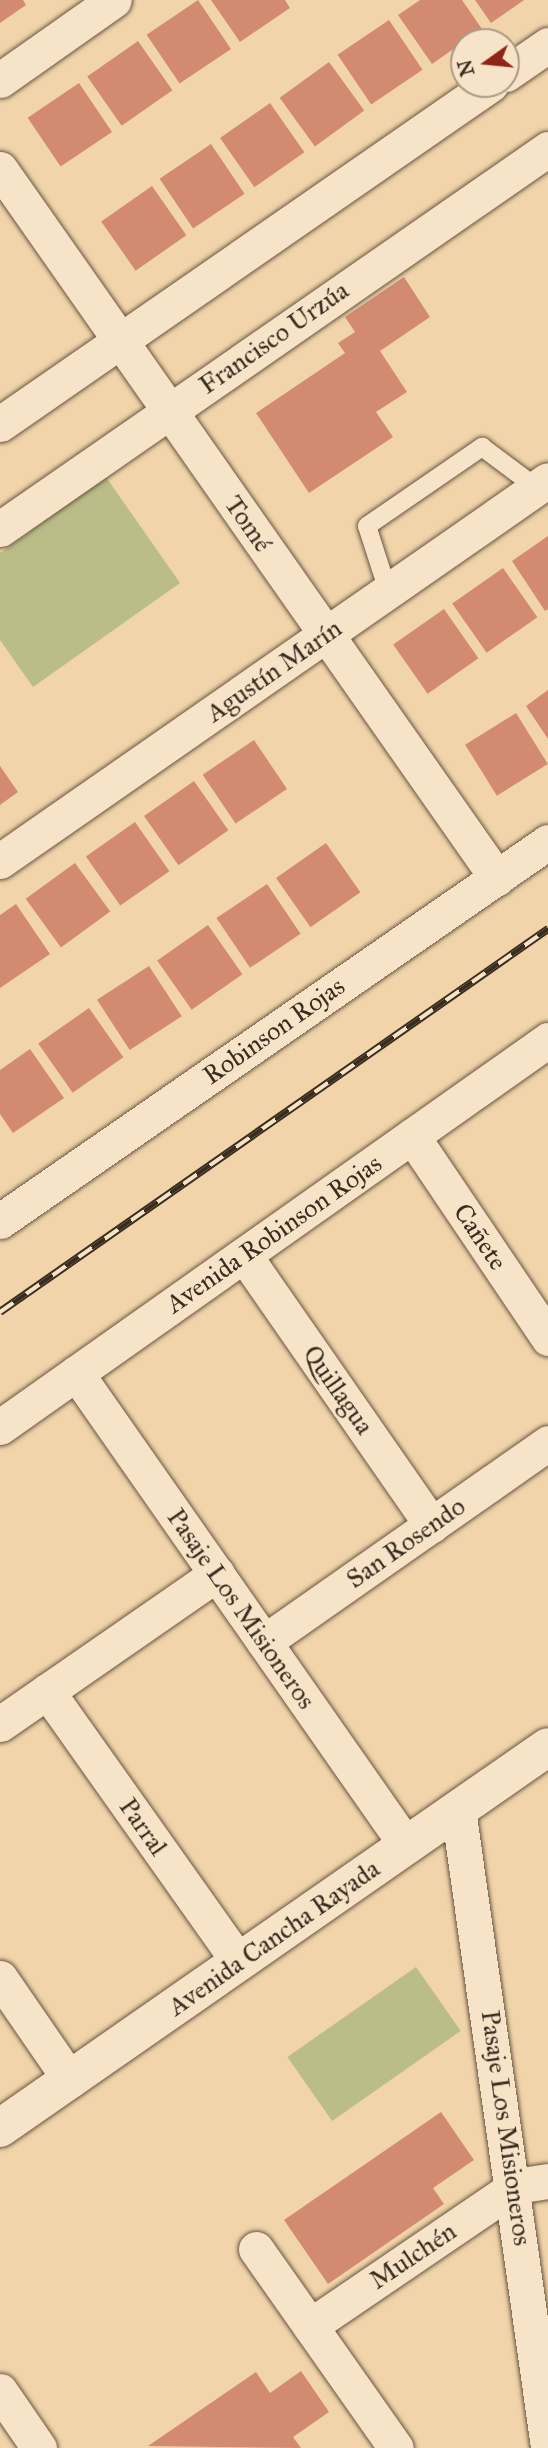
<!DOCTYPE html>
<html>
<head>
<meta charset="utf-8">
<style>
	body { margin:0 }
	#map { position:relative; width:548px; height:2448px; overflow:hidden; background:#f2d4aa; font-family:"IM FELL Great Primer",serif }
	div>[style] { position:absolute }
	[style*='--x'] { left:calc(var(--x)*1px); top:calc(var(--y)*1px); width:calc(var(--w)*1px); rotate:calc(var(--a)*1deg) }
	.green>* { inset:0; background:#babd88; transform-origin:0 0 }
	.building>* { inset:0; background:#d28b71; transform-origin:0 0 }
	.roads { filter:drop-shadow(0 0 2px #675742) drop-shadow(0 0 2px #675742) }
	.service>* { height:18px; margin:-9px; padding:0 9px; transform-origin:9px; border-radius:9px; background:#f7e3c8 }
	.minor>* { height:35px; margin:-17.5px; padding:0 17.5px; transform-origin:17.5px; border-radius:17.5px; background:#f7e3c8 }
	.tertiary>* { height:38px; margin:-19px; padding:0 19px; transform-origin:19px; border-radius:19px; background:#f7e3c8 }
	.rail>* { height:8px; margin-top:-4px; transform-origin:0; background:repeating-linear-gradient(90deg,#f7e3c8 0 16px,#392d20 0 32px); box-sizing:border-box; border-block:2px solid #392d20 }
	span { translate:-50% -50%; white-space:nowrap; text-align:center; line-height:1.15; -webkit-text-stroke:5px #f7e3c8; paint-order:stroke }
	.street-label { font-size:26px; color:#392d20 }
	.north { position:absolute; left:450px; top:28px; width:70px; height:70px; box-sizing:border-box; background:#f7e3c8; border:2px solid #ab9a85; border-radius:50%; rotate:255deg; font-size:19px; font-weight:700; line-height:28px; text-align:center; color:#392d20 }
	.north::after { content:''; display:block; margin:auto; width:24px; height:32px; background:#8f2418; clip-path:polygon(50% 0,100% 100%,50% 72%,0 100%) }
</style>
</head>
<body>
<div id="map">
	<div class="green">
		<i style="clip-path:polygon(106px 477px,180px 583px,33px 687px,0 640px,0 553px)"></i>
		<i style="left:416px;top:1967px;width:78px;height:157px;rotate:55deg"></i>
	</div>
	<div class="building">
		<i style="clip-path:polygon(0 0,23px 0,26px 5px,0 23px)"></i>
		<i style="left:198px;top:0;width:59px;height:62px;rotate:56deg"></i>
		<i style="clip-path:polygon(211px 0,285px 0,290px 8px,240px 42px)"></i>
		<i style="clip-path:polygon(420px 0,462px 0,482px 29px,432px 64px,398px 15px)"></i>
		<i style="clip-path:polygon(475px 0,524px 0,491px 23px)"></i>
		<i style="left:389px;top:20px;width:60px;height:62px;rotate:56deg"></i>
		<i style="left:138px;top:41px;width:60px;height:62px;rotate:55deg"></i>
		<i style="left:329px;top:62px;width:60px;height:61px;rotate:54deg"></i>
		<i style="left:79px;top:83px;width:59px;height:62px;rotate:56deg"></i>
		<i style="left:270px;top:103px;width:60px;height:61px;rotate:55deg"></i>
		<i style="left:211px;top:144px;width:60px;height:62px;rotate:56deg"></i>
		<i style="left:152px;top:186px;width:60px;height:62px;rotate:55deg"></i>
		<i style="clip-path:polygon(404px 277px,430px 317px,380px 351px,407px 392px,376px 412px,393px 437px,309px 493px,256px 413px,345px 353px,338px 343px,355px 332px,345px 317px)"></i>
		<i style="clip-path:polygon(548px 536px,548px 609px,545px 611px,512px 561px)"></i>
		<i style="left:503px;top:568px;width:60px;height:62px;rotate:55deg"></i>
		<i style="left:444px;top:609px;width:60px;height:62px;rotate:55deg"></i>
		<i style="clip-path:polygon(548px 690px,548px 739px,526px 706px)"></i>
		<i style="left:516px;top:713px;width:60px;height:60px;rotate:58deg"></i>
		<i style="left:254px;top:740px;width:59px;height:62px;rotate:56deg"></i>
		<i style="clip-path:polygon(0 766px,18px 792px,0 805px)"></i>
		<i style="left:194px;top:781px;width:60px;height:61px;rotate:55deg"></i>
		<i style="left:135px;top:822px;width:60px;height:60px;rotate:55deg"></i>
		<i style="left:326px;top:843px;width:60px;height:61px;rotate:55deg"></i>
		<i style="left:75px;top:863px;width:60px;height:61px;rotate:54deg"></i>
		<i style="left:267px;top:884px;width:60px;height:61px;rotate:56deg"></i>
		<i style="clip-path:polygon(16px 904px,50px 954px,0 988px,0 915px)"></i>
		<i style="left:208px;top:925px;width:60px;height:62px;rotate:55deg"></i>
		<i style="left:149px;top:966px;width:60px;height:62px;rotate:57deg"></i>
		<i style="left:89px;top:1008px;width:60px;height:62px;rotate:55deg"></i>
		<i style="clip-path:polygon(30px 1049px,64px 1098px,13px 1133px,0 1114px,0 1070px)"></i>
		<i style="clip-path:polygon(441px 2112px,474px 2160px,433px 2188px,444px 2204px,328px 2284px,284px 2220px)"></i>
		<i style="clip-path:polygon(301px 2371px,329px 2412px,293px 2437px,301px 2448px,148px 2446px,256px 2372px,270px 2393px)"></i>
	</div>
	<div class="roads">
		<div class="service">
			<i style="--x:388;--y:591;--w:68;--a:-107.9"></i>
			<i style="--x:367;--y:526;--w:140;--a:-34.5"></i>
			<i style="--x:482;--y:447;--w:69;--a:36.7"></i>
		</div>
		<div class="minor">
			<i style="--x:506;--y:74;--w:51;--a:-34.6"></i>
			<i style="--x:0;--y:80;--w:139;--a:-35.1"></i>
			<i style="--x:0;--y:169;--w:866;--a:54.97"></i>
			<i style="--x:0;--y:424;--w:597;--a:-34.7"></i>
			<i style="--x:0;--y:529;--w:667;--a:-34.74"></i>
			<i style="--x:0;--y:861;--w:667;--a:-34.81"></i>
			<i style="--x:412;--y:1136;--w:244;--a:56"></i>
			<i style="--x:0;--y:1221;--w:666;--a:-34.67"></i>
			<i style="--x:244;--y:1255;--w:329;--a:55.2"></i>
			<i style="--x:76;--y:1373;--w:576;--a:55.04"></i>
			<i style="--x:0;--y:1427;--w:671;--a:-35.23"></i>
			<i style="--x:264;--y:1642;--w:347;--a:-35"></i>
			<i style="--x:47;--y:1691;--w:332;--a:54.7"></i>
			<i style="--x:0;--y:1724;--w:264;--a:-34.7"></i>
			<i style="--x:458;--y:1809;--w:644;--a:81.97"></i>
			<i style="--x:0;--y:1978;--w:124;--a:55.5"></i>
			<i style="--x:256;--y:2249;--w:243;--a:54.9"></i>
			<i style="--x:310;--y:2326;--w:249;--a:-34.2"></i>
			<i style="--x:516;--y:2186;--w:32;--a:-9"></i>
			<i style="--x:0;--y:2391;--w:69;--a:55.6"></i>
		</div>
		<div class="tertiary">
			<i style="--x:0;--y:2128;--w:667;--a:-34.81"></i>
		</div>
	</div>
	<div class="rail">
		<i style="--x:0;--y:1312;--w:669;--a:-34.95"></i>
	</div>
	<div class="street-label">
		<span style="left:274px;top:338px;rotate:-35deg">Francisco Urzúa</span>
		<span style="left:248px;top:524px;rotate:55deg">Tomé</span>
		<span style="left:274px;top:671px;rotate:-35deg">Agustín Marín</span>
		<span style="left:274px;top:1031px;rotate:-35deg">Robinson Rojas</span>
		<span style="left:274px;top:1234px;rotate:-35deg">Avenida Robinson Rojas</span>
		<span style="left:480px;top:1237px;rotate:56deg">Cañete</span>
		<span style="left:338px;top:1390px;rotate:55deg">Quillagua</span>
		<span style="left:406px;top:1543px;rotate:-35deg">San Rosendo</span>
		<span style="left:241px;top:1609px;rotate:55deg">Pasaje Los Misioneros</span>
		<span style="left:143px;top:1827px;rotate:55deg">Parral</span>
		<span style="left:274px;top:1938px;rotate:-35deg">Avenida Cancha Rayada</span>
		<span style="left:506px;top:2128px;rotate:82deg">Pasaje Los Misioneros</span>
		<span style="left:413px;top:2256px;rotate:-34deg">Mulchén</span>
	</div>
	<div class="north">N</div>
</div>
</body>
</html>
